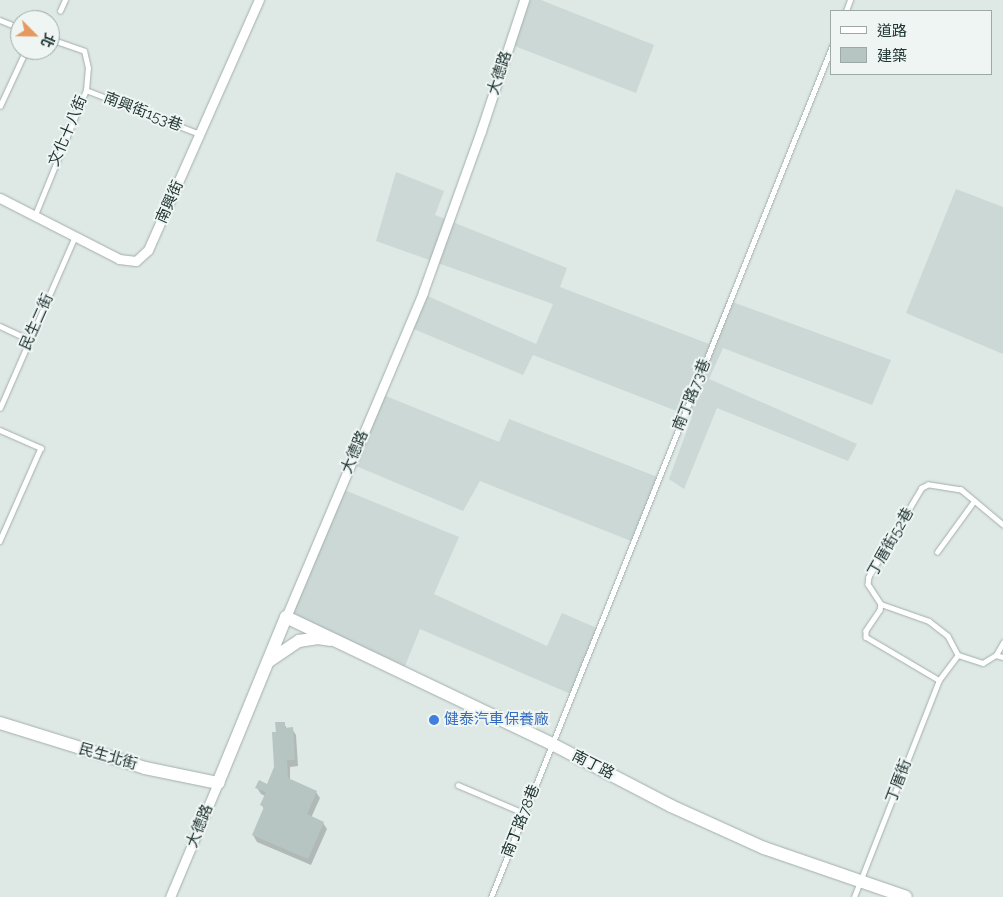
<!DOCTYPE html>
<html>
<head>
<meta charset="utf-8">
<style>
	body { margin:0 }
	#map { position:relative; width:1003px; height:897px; overflow:hidden; background:#dee8e5; font-family:Raleway,"Noto Sans TC",sans-serif }
	div>[style] { position:absolute }
	[style*='--x'] { left:calc(var(--x)*1px); top:calc(var(--y)*1px); width:calc(var(--w)*1px); rotate:calc(var(--a)*1deg) }
	.built>* { inset:0; background:#ccd8d5 }
	.shadow>* { inset:0; background:#0003 }
	.building>* { inset:0; background:#b7c5c2 }
	.roads { filter:drop-shadow(0 0 1px #a2afac) drop-shadow(0 0 1px #a2afac) }
	.lane>* { height:4.5px; margin:-2.25px; padding:0 2.25px; transform-origin:2.25px; border-radius:2.25px; background:#fff }
	.street>* { height:9px; margin:-4.5px; padding:0 4.5px; transform-origin:4.5px; border-radius:4.5px; background:#fff }
	.secondary>* { height:12px; margin:-6px; padding:0 6px; transform-origin:6px; border-radius:6px; background:#fff }
	.dots>* { width:14px; height:14px; translate:-50% -50%; box-sizing:border-box; border:2px solid #eef5f3; border-radius:50% }
	span { translate:-50% -50%; white-space:nowrap; text-align:center; line-height:1.15; -webkit-text-stroke:4px #eef5f3; paint-order:stroke }
	.street-label { font-size:15px; color:#213634 }
	.shop-label { font-size:15px; color:#366cbe }
	.left { translate:0 -50%; text-align:left }
	.legend { position:absolute; left:830px; top:10px; width:162px; height:65px; box-sizing:border-box; background:#eef5f3; border:1px solid #9ca9a7; margin:0; padding:6px 9px; list-style:none; font-size:15px; color:#213634 }
	.legend li { display:flex; align-items:center; gap:10px; height:25px }
	.legend b { width:25px; border:1px solid #9ca9a7 }
	.north { position:absolute; left:10px; top:10px; width:50px; height:50px; box-sizing:border-box; background:#eef5f3; border:1px solid #9ca9a7; border-radius:50%; rotate:113deg; font-size:14px; font-weight:700; line-height:20px; text-align:center; color:#213634 }
	.north::after { content:''; display:block; margin:auto; width:18px; height:22px; background:#e6995e; clip-path:polygon(50% 0,100% 100%,50% 72%,0 100%) }
</style>
</head>
<body>
<div id="map">
	<div class="built">
		<i style="clip-path:polygon(530px 0,541px 0,654px 45px,636px 93px,512px 45px)"></i>
		<i style="clip-path:polygon(396px 172px,444px 191px,435px 215px,567px 268px,560px 287px,709px 344px,727px 300px,891px 360px,872px 405px,723px 348px,709px 379px,857px 444px,848px 461px,717px 408px,684px 489px,669px 479px,692px 417px,533px 355px,523px 375px,409px 327px,423px 294px,536px 344px,553px 304px,376px 241px)"></i>
		<i style="clip-path:polygon(956px 189px,1003px 207px,1003px 354px,906px 313px)"></i>
		<i style="clip-path:polygon(381px 394px,499px 442px,509px 419px,660px 478px,631px 541px,480px 481px,463px 511px,349px 463px)"></i>
		<i style="clip-path:polygon(342px 489px,459px 537px,434px 594px,547px 646px,562px 613px,599px 629px,573px 695px,420px 629px,405px 666px,292px 614px)"></i>
	</div>
	<div class="shadow">
		<i style="clip-path:polygon(284px 723px,287px 729px,292px 729px,296px 735px,298px 766px,290px 767px,290px 781px,316px 792px,320px 798px,311px 818px,323px 823px,327px 829px,311px 865px,257px 842px,253px 835px,264px 809px,262px 805px,265px 796px,261px 794px,257px 788px,268px 785px,276px 767px,277px 733px)"></i>
	</div>
	<div class="building">
		<i style="clip-path:polygon(275px 722px,285px 722px,285px 728px,293px 727px,295px 760px,287px 760px,288px 778px,317px 791px,307px 814px,324px 822px,308px 859px,252px 835px,264px 807px,260px 805px,266px 792px,255px 788px,259px 780px,267px 784px,274px 767px,272px 732px,276px 732px)"></i>
	</div>
	<div class="roads">
		<div class="lane">
			<i style="--x:60;--y:11;--w:12;--a:-66"></i>
			<i style="--x:846;--y:11;--w:12;--a:-70"></i>
			<i style="--x:0;--y:20;--w:22;--a:22"></i>
			<i style="--x:86;--y:90;--w:122;--a:21.1"></i>
			<i style="--x:0;--y:106;--w:62;--a:-65.1"></i>
			<i style="--x:35;--y:215;--w:135;--a:-67.8"></i>
			<i style="--x:86;--y:90;--w:22;--a:-85"></i>
			<i style="--x:88;--y:68;--w:17;--a:-103"></i>
			<i style="--x:84;--y:51;--w:36;--a:-161"></i>
			<i style="--x:0;--y:326;--w:33;--a:25"></i>
			<i style="--x:0;--y:408;--w:188;--a:-66.4"></i>
			<i style="--x:0;--y:430;--w:45;--a:23.7"></i>
			<i style="--x:41;--y:448;--w:102;--a:113.8"></i>
			<i style="--x:1003;--y:525;--w:55;--a:-140.2"></i>
			<i style="--x:961;--y:490;--w:33;--a:-171"></i>
			<i style="--x:928;--y:485;--w:7;--a:153"></i>
			<i style="--x:922;--y:488;--w:104;--a:120.8"></i>
			<i style="--x:869;--y:577;--w:7;--a:98"></i>
			<i style="--x:868;--y:584;--w:24;--a:57"></i>
			<i style="--x:881;--y:604;--w:6;--a:99"></i>
			<i style="--x:880;--y:610;--w:25;--a:124"></i>
			<i style="--x:866;--y:631;--w:6;--a:90"></i>
			<i style="--x:866;--y:637;--w:85;--a:30.5"></i>
			<i style="--x:939;--y:680;--w:31;--a:-53"></i>
			<i style="--x:958;--y:655;--w:26;--a:18"></i>
			<i style="--x:983;--y:663;--w:15;--a:-32"></i>
			<i style="--x:996;--y:655;--w:7;--a:16"></i>
			<i style="--x:937;--y:552;--w:63;--a:-54"></i>
			<i style="--x:881;--y:604;--w:51;--a:19.5"></i>
			<i style="--x:929;--y:621;--w:24;--a:38"></i>
			<i style="--x:948;--y:636;--w:21;--a:62"></i>
			<i style="--x:996;--y:655;--w:14;--a:-60"></i>
			<i style="--x:458;--y:785;--w:72;--a:23"></i>
			<i style="--x:491;--y:897;--w:917;--a:-68.16"></i>
			<i style="--x:854;--y:897;--w:233;--a:-68.6"></i>
		</div>
		<div class="street">
			<i style="--x:0;--y:198;--w:134;--a:27.1"></i>
			<i style="--x:119;--y:259;--w:17;--a:7"></i>
			<i style="--x:136;--y:261;--w:16;--a:-43"></i>
			<i style="--x:148;--y:250;--w:274;--a:-66.1"></i>
			<i style="--x:286;--y:617;--w:353;--a:-67.1"></i>
			<i style="--x:423;--y:292;--w:171;--a:-70.2"></i>
			<i style="--x:481;--y:131;--w:138;--a:-71.8"></i>
			<i style="--x:170;--y:897;--w:124;--a:-67.2"></i>
		</div>
		<div class="secondary">
			<i style="--x:269;--y:661;--w:36;--a:-34"></i>
			<i style="--x:299;--y:641;--w:19;--a:-9"></i>
			<i style="--x:318;--y:638;--w:12;--a:9"></i>
			<i style="--x:0;--y:723;--w:152;--a:17.2"></i>
			<i style="--x:145;--y:768;--w:75;--a:11.6"></i>
			<i style="--x:218;--y:783;--w:179;--a:-67.7"></i>
			<i style="--x:286;--y:617;--w:295;--a:25.5"></i>
			<i style="--x:552;--y:744;--w:134;--a:27.5"></i>
			<i style="--x:671;--y:806;--w:102;--a:24.3"></i>
			<i style="--x:764;--y:848;--w:150;--a:19"></i>
		</div>
	</div>
	<div class="dots">
		<i style="left:434px;top:720px;background:#3f7fe0"></i>
	</div>
	<div class="street-label">
		<span style="left:500px;top:73px;rotate:-72deg">大德路</span>
		<span style="left:143px;top:112px;rotate:21deg">南興街153巷</span>
		<span style="left:68px;top:131px;rotate:-67deg">文化十八街</span>
		<span style="left:170px;top:202px;rotate:-66deg">南興街</span>
		<span style="left:37px;top:322px;rotate:-66deg">民生二街</span>
		<span style="left:692px;top:395px;rotate:-68deg">南丁路73巷</span>
		<span style="left:355px;top:452px;rotate:-67deg">大德路</span>
		<span style="left:891px;top:542px;rotate:-60deg">丁厝街52巷</span>
		<span style="left:108px;top:757px;rotate:16deg">民生北街</span>
		<span style="left:593px;top:765px;rotate:27deg">南丁路</span>
		<span style="left:899px;top:781px;rotate:-69deg">丁厝街</span>
		<span style="left:521px;top:821px;rotate:-68deg">南丁路78巷</span>
		<span style="left:200px;top:826px;rotate:-68deg">大德路</span>
	</div>
	<div class="shop-label">
		<span class="left" style="left:444px;top:720px">健泰汽車保養廠</span>
	</div>
	<ul class="legend">
	<li><b style="height:6px;background:#fff"></b>道路</li>
	<li><b style="height:14px;background:#b7c5c2"></b>建築</li>
	</ul>
	<div class="north">北</div>
</div>
</body>
</html>
